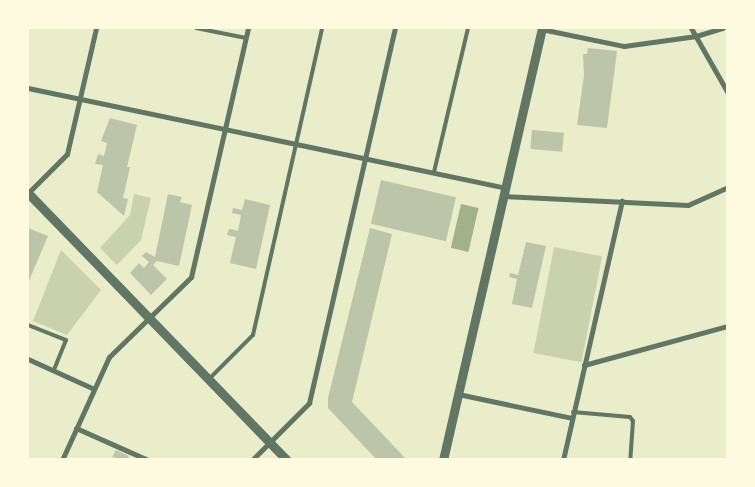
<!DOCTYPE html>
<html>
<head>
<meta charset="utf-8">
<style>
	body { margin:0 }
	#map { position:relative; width:755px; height:487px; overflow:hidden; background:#e9edc9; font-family:"Source Serif 4",serif }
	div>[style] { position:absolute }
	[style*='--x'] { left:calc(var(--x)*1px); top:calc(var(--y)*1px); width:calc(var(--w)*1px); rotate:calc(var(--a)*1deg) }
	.green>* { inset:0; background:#cad2ad; transform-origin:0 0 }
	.water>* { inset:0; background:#a3b18a; transform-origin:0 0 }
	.building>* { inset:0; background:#bcc5a7; transform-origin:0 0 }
	.service>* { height:4px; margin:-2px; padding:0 2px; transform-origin:2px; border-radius:2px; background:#617663 }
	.minor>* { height:5px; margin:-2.5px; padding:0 2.5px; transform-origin:2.5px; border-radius:2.5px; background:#617663 }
	.tertiary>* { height:9px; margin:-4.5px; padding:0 4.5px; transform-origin:4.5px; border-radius:4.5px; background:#617663 }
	span { translate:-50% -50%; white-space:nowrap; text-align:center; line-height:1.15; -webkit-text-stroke:4px #fefae0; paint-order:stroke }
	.frame { position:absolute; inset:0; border:29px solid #fefae0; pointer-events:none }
</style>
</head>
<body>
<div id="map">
	<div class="green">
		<i style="clip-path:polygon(134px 194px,151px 198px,141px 240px,117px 265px,100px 248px,130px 215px)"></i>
		<i style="left:554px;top:247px;width:49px;height:108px;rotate:11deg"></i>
		<i style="clip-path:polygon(61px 250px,101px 290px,67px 335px,33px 321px)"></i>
	</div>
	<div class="water">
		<i style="left:461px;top:204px;width:18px;height:45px;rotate:13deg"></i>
	</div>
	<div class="building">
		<i style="clip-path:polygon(588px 48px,617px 51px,607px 128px,577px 125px,584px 75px,583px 54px,587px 54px)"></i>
		<i style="clip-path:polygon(110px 118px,137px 125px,127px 167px,130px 167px,123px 198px,128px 199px,124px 216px,97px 192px,103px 165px,95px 164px,98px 154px,104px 156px,107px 143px,101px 141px)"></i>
		<i style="left:532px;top:130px;width:32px;height:19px;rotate:5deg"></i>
		<i style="left:381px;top:180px;width:77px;height:45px;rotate:13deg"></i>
		<i style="clip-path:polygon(168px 194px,182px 197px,180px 202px,192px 205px,179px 266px,157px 261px,153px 265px,167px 279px,151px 295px,130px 273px,139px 263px,144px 268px,149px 262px,142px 256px,146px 252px,155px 257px)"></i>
		<i style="clip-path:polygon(245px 199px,270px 205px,256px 269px,230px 263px,236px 237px,227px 235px,229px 229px,238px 231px,241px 215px,232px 213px,233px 208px,242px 210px)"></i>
		<i style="clip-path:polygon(28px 228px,48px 236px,28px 283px)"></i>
		<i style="clip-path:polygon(370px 228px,392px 234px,352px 402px,407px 460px,377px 460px,328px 408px,328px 398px)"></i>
		<i style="clip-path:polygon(526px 242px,546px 246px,532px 308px,512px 304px,517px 279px,509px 277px,510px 273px,518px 275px)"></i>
		<i style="clip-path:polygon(116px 450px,129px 456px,127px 460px,112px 457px)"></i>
	</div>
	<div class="service">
		<i style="--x:196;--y:28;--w:51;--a:11.3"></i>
		<i style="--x:434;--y:172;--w:148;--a:-76.7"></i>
		<i style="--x:28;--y:325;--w:41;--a:21.5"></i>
		<i style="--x:66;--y:340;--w:32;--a:112"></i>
		<i style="--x:209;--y:379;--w:62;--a:-45"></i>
		<i style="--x:253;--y:335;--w:315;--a:-77.3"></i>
		<i style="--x:573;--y:412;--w:57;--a:5"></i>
		<i style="--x:630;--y:417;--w:5;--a:53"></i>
		<i style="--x:633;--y:421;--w:39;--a:94"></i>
	</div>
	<div class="minor">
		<i style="--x:691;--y:28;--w:75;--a:60.4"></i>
		<i style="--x:541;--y:29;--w:85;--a:11.6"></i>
		<i style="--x:624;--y:46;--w:73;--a:-7.9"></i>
		<i style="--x:696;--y:36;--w:28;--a:-17"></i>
		<i style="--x:28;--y:88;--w:487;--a:11.8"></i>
		<i style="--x:28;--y:193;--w:55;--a:-45"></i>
		<i style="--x:67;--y:154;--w:129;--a:-77"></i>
		<i style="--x:503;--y:196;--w:185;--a:2.8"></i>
		<i style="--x:688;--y:205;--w:44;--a:-24.2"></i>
		<i style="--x:28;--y:359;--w:72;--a:24.4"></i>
		<i style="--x:584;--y:365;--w:149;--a:-15.2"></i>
		<i style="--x:458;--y:394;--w:116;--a:11.9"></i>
		<i style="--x:76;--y:428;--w:79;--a:24"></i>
		<i style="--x:62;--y:460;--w:113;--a:-65.5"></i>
		<i style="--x:109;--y:357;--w:115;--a:-44.3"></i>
		<i style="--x:191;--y:277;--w:255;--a:-77.1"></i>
		<i style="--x:252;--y:460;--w:81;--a:-45"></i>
		<i style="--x:309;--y:403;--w:385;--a:-77.1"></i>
		<i style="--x:563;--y:460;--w:266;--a:-77.2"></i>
	</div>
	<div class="tertiary">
		<i style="--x:28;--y:193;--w:372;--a:45.9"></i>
		<i style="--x:443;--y:460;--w:443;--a:-77.1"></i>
	</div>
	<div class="frame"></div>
</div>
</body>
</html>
